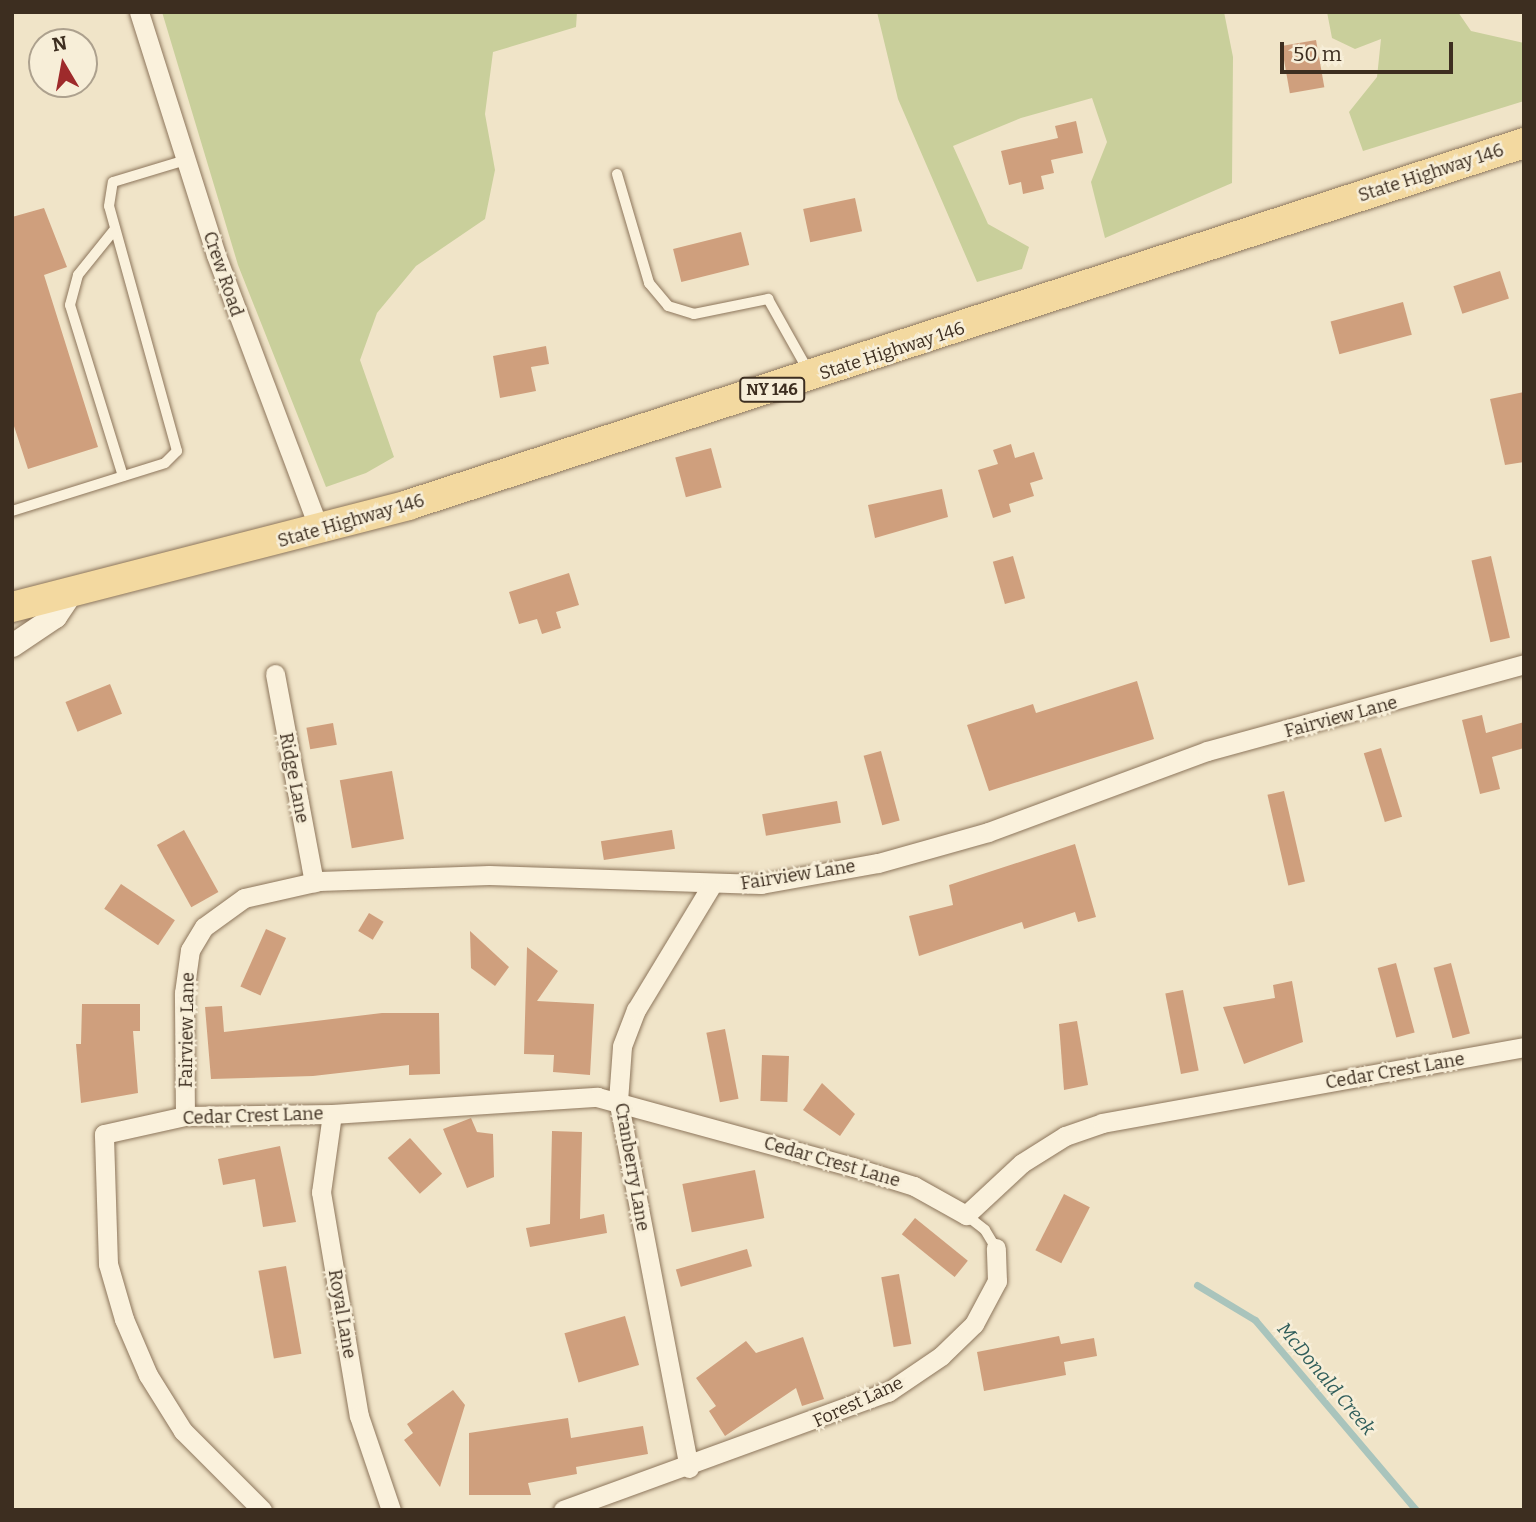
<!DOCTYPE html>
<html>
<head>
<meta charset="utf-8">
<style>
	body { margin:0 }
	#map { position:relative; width:1536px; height:1522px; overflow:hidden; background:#f0e4c8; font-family:Bitter,serif }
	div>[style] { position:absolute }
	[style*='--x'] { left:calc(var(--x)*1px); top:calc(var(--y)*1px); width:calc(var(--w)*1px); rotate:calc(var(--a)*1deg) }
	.green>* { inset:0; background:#c9cf9b }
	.stream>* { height:7px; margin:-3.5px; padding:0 3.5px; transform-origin:3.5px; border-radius:3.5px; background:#a9c4bc }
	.building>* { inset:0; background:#cf9f7d; transform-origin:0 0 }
	.roads { filter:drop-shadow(0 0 2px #8d765c) drop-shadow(0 0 2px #8d765c) }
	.service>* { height:10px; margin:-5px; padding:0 5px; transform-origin:5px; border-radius:5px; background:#faf1dc }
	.minor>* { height:19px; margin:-9.5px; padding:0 9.5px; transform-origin:9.5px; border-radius:9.5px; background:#faf1dc }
	.tertiary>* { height:23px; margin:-11.5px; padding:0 11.5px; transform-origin:11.5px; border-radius:11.5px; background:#faf1dc }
	.primary>* { height:30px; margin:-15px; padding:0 15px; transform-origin:15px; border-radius:15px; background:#f3d9a0 }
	span { translate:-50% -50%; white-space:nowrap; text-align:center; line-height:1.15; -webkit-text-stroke:5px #f7eed8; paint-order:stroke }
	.shield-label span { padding:2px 5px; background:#f7eed8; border:2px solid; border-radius:5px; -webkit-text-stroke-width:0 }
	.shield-label { font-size:16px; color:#3d2e20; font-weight:700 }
	.street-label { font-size:18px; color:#3d2e20 }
	.water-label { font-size:19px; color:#2f5d5a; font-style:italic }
	.frame { position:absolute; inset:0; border:14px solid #3d2e20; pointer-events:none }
	.north { position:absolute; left:28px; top:28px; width:70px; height:70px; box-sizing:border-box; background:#f7eed8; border:2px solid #ada18e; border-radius:50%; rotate:350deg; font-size:19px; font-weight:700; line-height:28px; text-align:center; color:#3d2e20 }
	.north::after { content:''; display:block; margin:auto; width:24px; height:32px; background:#9e2a2b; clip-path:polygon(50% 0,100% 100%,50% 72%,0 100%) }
	.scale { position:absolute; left:1280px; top:42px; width:173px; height:32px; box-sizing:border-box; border:4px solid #3d2e20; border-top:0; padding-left:9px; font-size:21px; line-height:24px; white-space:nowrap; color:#3d2e20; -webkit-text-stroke:5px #f7eed8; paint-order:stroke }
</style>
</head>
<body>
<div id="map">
	<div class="green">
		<i style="clip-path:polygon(162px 12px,577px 12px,576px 27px,493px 52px,485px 114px,495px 170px,485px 219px,416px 266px,377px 313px,360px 360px,394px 457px,366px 473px,326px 487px,238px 265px)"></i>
		<i style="clip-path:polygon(877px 12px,1224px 12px,1233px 57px,1232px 183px,1105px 238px,1091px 182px,1107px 142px,1092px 98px,1021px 118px,953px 146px,988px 224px,1029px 247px,1022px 269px,977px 282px,898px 99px)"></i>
		<i style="clip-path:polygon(1327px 12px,1458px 12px,1471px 31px,1524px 43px,1524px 101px,1363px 151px,1349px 112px,1377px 77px,1381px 39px,1355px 49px,1332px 38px)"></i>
	</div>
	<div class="stream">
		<i style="--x:1197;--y:1285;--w:68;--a:31.1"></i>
		<i style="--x:1255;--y:1320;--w:249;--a:49.7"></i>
	</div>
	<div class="building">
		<i style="left:1316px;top:40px;width:48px;height:35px;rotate:80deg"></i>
		<i style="clip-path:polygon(1076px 121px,1083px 153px,1051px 160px,1054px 173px,1041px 176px,1044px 189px,1023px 194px,1021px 182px,1009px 185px,1001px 151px,1058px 138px,1055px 126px)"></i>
		<i style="left:855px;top:198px;width:34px;height:53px;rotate:78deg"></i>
		<i style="clip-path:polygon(44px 208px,67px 267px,44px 275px,98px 447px,28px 469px,12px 420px,12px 217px)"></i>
		<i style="left:741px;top:232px;width:34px;height:70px;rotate:76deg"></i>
		<i style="left:1500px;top:271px;width:29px;height:49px;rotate:72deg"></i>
		<i style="left:1403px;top:302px;width:34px;height:75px;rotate:75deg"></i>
		<i style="clip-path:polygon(546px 346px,549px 364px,531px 367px,536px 391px,500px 398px,493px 356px)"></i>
		<i style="clip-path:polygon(1524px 392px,1524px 462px,1505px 465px,1490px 399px)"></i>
		<i style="clip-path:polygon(1011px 444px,1015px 458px,1034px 452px,1043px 479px,1030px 483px,1034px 496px,1009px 504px,1011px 512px,993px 518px,978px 470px,998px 464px,993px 450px)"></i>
		<i style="left:711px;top:448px;width:41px;height:37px;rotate:75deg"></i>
		<i style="clip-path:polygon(942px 489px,948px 517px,875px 538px,868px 505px)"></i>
		<i style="left:1013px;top:556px;width:44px;height:21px;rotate:74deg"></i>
		<i style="left:1491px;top:556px;width:84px;height:20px;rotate:77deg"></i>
		<i style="clip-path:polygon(569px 573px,579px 605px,556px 612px,561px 628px,542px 634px,537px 619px,519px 624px,509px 592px)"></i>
		<i style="clip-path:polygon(1137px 681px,1154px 739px,989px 791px,967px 725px,1033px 704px,1036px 713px)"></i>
		<i style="left:110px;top:684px;width:32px;height:48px;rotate:68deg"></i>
		<i style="clip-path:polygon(1482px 715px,1486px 733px,1524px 722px,1524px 748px,1492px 757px,1500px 789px,1480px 794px,1462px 720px)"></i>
		<i style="left:333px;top:723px;width:22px;height:27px;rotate:80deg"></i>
		<i style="left:1381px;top:748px;width:72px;height:18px;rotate:73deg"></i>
		<i style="left:881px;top:751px;width:72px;height:18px;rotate:75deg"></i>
		<i style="left:392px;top:771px;width:69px;height:53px;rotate:80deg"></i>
		<i style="left:1284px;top:791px;width:93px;height:17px;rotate:77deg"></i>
		<i style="left:837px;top:801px;width:22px;height:76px;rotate:80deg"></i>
		<i style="left:184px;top:830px;width:71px;height:31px;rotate:61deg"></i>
		<i style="left:672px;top:830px;width:19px;height:72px;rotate:81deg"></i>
		<i style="clip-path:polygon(1075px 844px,1096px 917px,1078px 922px,1075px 912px,1024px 929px,1022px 922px,919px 956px,909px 916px,953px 905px,949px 885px)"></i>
		<i style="left:121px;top:884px;width:65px;height:30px;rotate:34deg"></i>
		<i style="left:369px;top:913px;width:17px;height:21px;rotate:31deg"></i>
		<i style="left:266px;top:929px;width:22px;height:63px;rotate:24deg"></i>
		<i style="clip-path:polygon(470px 931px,509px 967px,495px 986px,471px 968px)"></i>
		<i style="clip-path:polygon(527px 947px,558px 971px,537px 1001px,594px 1004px,590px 1075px,553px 1072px,554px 1055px,524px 1054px)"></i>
		<i style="left:1396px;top:963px;width:72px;height:19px;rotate:75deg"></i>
		<i style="left:1451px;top:963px;width:73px;height:18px;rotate:75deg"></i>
		<i style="clip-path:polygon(1292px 981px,1303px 1042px,1244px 1064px,1223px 1007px,1275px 998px,1273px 985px)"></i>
		<i style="left:1183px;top:990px;width:82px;height:18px;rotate:79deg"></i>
		<i style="clip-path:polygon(82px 1004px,140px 1004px,140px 1031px,133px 1031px,138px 1093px,81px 1103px,76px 1044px,81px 1044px)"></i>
		<i style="clip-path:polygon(222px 1006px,224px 1032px,382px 1013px,439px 1013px,440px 1074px,409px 1075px,409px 1065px,313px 1076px,211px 1079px,205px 1007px)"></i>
		<i style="clip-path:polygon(1077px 1021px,1088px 1085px,1064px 1090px,1059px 1024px)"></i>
		<i style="left:725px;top:1029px;width:71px;height:19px;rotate:79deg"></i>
		<i style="left:762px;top:1055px;width:27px;height:46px;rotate:2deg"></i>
		<i style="clip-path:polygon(822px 1083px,855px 1114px,840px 1136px,803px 1110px)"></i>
		<i style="clip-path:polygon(471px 1118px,477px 1132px,493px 1134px,494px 1177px,467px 1188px,443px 1129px)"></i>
		<i style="clip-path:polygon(552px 1131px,582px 1132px,580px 1219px,604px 1214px,607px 1233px,530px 1247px,526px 1228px,550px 1224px)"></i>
		<i style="left:410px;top:1138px;width:48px;height:30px;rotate:48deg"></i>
		<i style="clip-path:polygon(280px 1146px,296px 1222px,263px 1227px,255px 1179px,223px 1185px,218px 1159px)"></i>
		<i style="left:755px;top:1170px;width:49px;height:74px;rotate:79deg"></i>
		<i style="left:1064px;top:1194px;width:29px;height:63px;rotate:27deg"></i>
		<i style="left:915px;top:1218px;width:68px;height:21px;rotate:39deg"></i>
		<i style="left:747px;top:1249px;width:18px;height:74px;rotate:74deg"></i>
		<i style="left:286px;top:1266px;width:89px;height:28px;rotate:80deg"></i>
		<i style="left:899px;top:1274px;width:71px;height:18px;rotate:80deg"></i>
		<i style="left:625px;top:1316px;width:51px;height:63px;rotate:74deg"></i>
		<i style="clip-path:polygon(1059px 1336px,1061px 1344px,1094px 1338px,1097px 1356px,1064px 1362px,1066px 1375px,984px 1391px,977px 1352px)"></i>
		<i style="clip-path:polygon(803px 1337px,824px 1399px,802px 1406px,796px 1388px,725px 1436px,709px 1411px,716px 1406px,696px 1378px,746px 1341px,756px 1353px)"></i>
		<i style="clip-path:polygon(453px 1390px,465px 1405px,440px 1487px,404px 1440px,413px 1433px,407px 1424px)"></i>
		<i style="clip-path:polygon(568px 1418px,571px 1438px,643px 1426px,648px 1454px,576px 1467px,577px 1474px,528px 1483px,531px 1495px,469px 1495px,469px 1433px)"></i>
	</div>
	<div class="roads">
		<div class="service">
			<i style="--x:617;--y:174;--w:114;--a:73.6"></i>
			<i style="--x:649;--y:283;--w:30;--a:50"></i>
			<i style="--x:668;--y:306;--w:27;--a:17"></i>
			<i style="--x:694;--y:314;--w:76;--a:-11.5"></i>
			<i style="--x:768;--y:299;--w:84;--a:60.7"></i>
			<i style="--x:115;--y:229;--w:59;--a:128.8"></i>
			<i style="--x:78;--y:275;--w:31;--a:105"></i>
			<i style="--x:70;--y:305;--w:179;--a:72.8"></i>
			<i style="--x:12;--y:511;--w:160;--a:-17.4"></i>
			<i style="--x:165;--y:463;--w:17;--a:-45"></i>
			<i style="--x:177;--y:451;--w:254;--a:-105.5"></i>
			<i style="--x:109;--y:206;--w:24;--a:-81"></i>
			<i style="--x:113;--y:182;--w:76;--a:-16.8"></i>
			<i style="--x:966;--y:1215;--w:24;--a:38"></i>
			<i style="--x:985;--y:1230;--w:21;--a:59"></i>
		</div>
		<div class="minor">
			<i style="--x:139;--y:12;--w:255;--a:72.4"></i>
			<i style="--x:216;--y:255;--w:296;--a:69.4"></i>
			<i style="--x:275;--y:674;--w:212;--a:79.4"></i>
			<i style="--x:332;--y:1114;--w:79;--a:98"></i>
			<i style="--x:321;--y:1192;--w:227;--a:80.4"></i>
			<i style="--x:359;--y:1416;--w:99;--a:71.2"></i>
			<i style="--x:185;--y:1116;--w:123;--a:-90.5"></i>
			<i style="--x:184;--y:993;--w:43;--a:-82.1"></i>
			<i style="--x:190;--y:950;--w:27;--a:-59"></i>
			<i style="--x:204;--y:927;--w:49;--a:-35.9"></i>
			<i style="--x:244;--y:898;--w:77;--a:-12.8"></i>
			<i style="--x:319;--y:881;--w:170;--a:-2"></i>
			<i style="--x:489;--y:875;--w:272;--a:1.9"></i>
			<i style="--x:761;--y:884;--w:119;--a:-10.2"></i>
			<i style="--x:878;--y:863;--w:114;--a:-15.7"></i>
			<i style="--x:988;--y:832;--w:233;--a:-20.3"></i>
			<i style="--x:1207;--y:751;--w:329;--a:-15.3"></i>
			<i style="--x:689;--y:1468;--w:374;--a:-100.9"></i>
			<i style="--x:618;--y:1101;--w:55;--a:-85.8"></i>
			<i style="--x:622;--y:1046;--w:39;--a:-69"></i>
			<i style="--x:636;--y:1010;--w:145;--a:-58.8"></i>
			<i style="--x:262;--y:1510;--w:112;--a:-135"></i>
			<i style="--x:183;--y:1431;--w:66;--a:-122"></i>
			<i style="--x:148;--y:1375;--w:61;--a:-113.2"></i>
			<i style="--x:124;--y:1319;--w:57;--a:-106.2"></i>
			<i style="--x:108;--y:1264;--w:130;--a:-91.8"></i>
			<i style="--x:104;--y:1134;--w:83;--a:-12.5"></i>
			<i style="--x:185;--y:1116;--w:147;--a:-0.8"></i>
			<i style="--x:332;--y:1114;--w:266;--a:-3.7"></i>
			<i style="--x:597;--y:1097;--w:265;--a:15.3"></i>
			<i style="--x:853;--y:1167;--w:64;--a:17.3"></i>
			<i style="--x:914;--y:1186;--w:60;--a:29.1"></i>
			<i style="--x:966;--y:1215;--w:76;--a:-42.9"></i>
			<i style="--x:1022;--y:1163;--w:51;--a:-32.1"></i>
			<i style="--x:1065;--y:1136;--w:39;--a:-19"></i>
			<i style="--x:1102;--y:1123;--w:429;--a:-10.2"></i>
			<i style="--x:563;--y:1510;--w:346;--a:-20"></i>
			<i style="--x:888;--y:1392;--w:64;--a:-34.2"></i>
			<i style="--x:941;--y:1356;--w:46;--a:-44.1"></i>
			<i style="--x:974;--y:1324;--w:49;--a:-61.9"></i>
			<i style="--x:997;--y:1281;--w:33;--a:-92"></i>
		</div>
		<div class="tertiary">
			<i style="--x:12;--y:645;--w:52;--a:-34"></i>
			<i style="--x:55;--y:616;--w:25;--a:-56"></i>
		</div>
		<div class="primary">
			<i style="--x:12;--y:607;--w:409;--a:-14.4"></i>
			<i style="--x:408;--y:505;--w:1173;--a:-17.97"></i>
		</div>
	</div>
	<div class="shield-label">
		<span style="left:772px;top:390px">NY 146</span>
	</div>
	<div class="street-label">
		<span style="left:1431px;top:173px;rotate:-18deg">State Highway 146</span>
		<span style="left:223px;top:274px;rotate:71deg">Crew Road</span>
		<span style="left:892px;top:351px;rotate:-18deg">State Highway 146</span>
		<span style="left:351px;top:521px;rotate:-16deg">State Highway 146</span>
		<span style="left:1341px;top:717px;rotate:-15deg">Fairview Lane</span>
		<span style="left:294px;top:778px;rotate:79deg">Ridge Lane</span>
		<span style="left:798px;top:875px;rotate:-9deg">Fairview Lane</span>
		<span style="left:187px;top:1030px;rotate:-89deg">Fairview Lane</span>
		<span style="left:1395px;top:1071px;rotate:-10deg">Cedar Crest Lane</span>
		<span style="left:253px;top:1116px;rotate:-2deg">Cedar Crest Lane</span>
		<span style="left:832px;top:1162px;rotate:16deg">Cedar Crest Lane</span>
		<span style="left:632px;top:1167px;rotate:80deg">Cranberry Lane</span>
		<span style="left:342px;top:1314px;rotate:80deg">Royal Lane</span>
		<span style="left:858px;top:1402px;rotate:-25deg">Forest Lane</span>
	</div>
	<div class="water-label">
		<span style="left:1326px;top:1379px;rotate:50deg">McDonald Creek</span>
	</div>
	<div class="frame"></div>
	<div class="north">N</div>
	<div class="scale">50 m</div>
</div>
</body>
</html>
